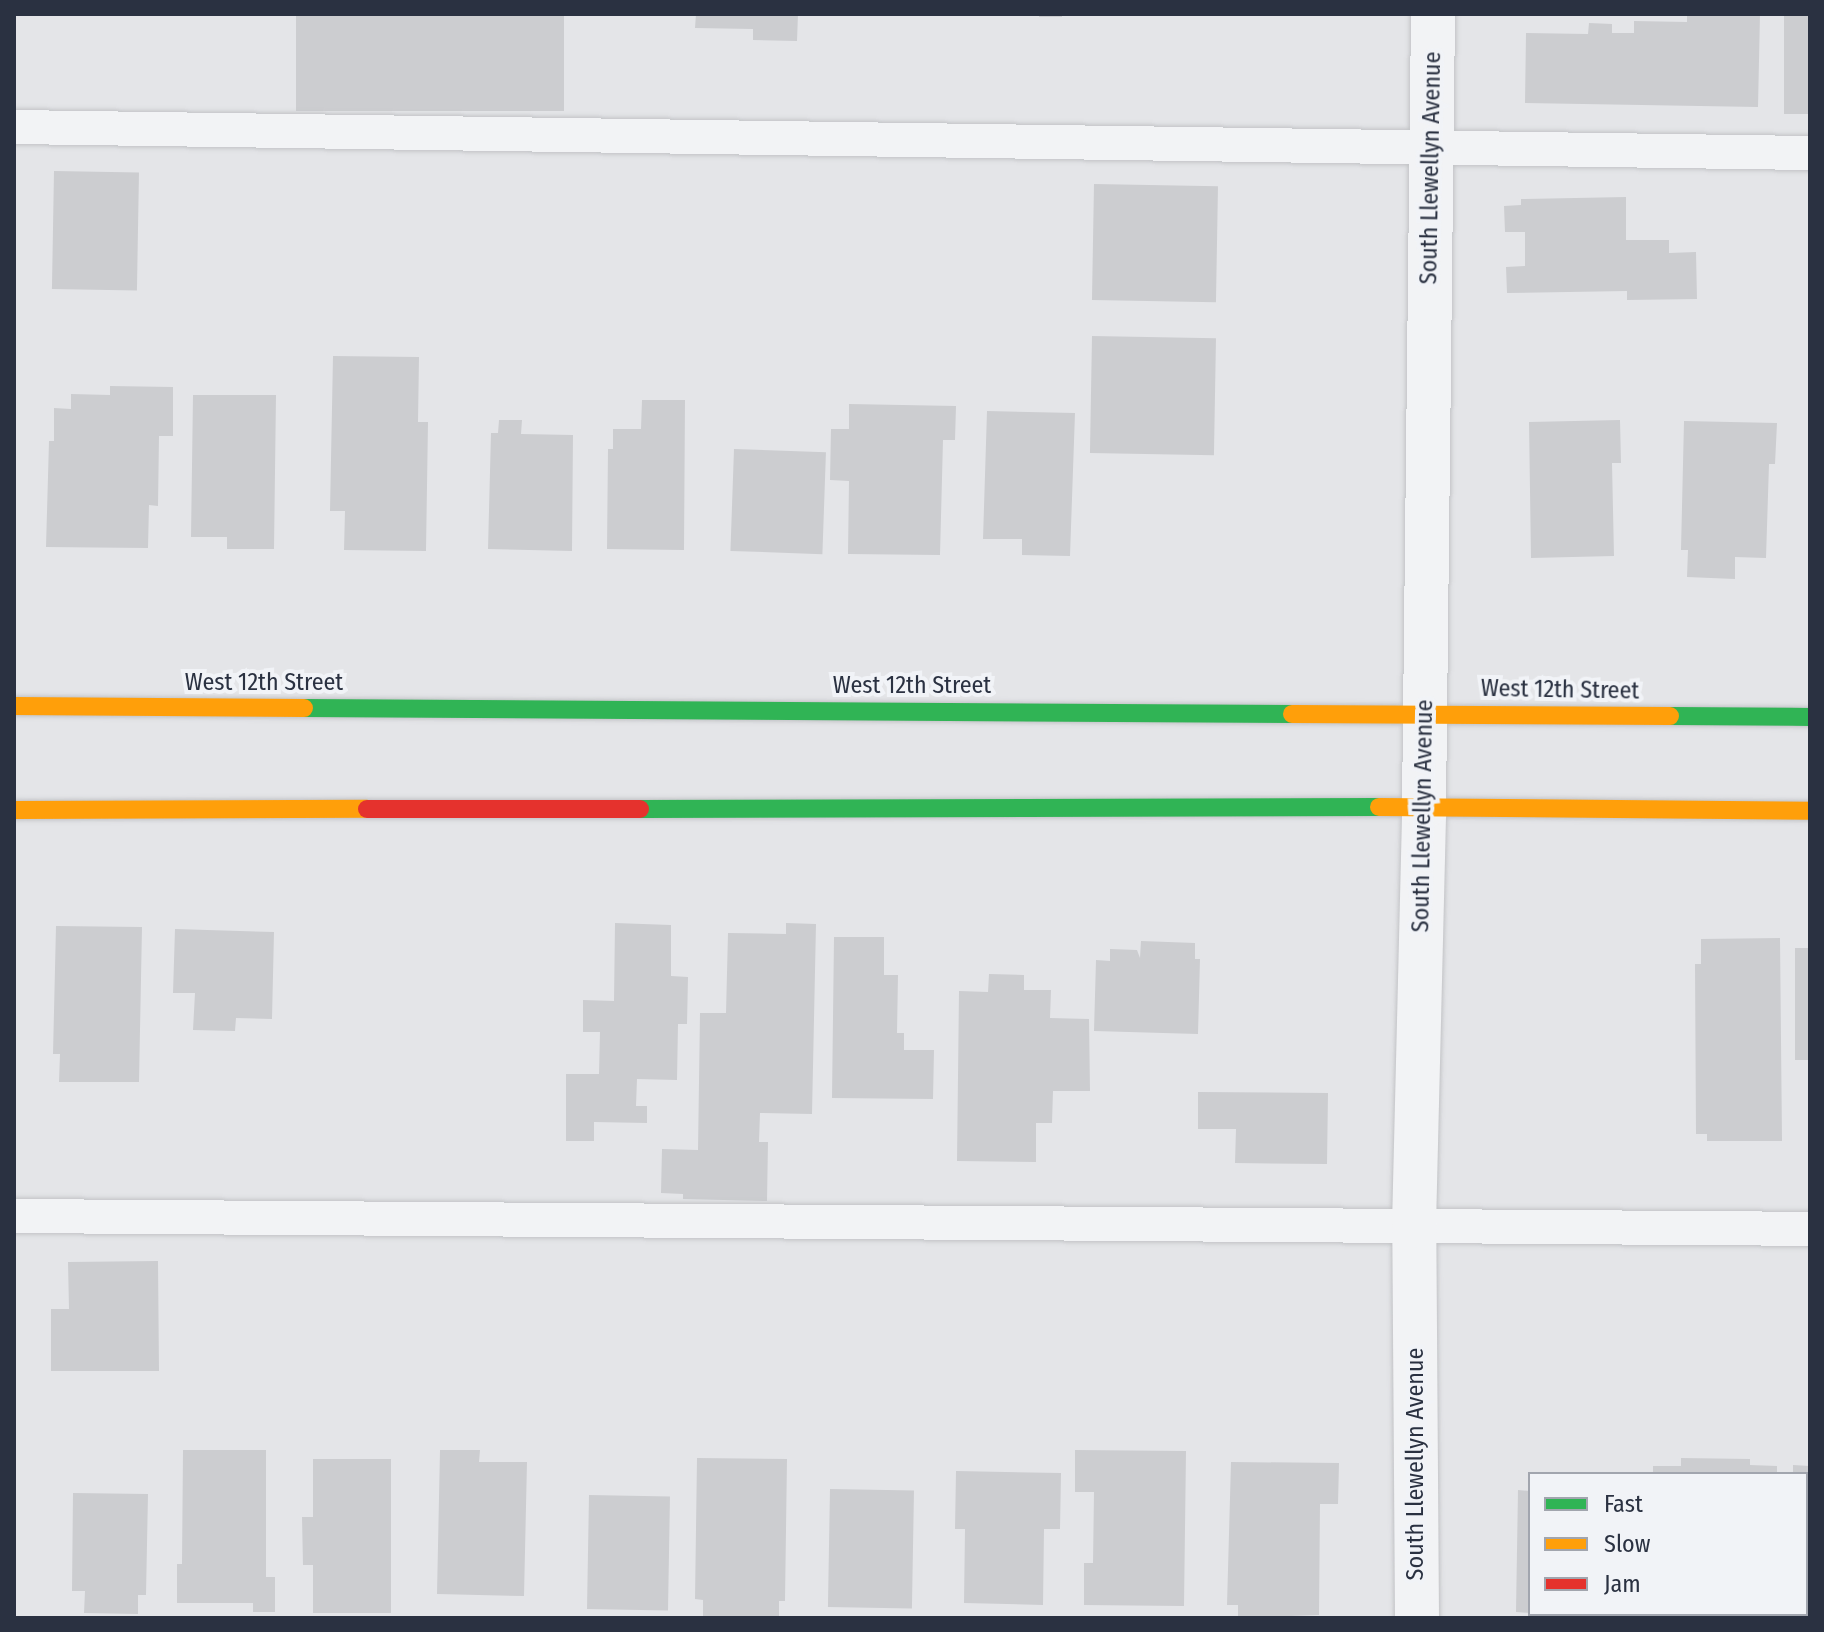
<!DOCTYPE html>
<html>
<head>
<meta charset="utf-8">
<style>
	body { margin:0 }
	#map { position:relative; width:1824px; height:1632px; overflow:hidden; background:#e4e5e8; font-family:"Fira Sans Condensed",sans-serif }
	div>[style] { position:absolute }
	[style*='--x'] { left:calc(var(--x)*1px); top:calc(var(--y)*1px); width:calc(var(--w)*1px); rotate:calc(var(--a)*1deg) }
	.building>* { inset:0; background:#cccdd0; transform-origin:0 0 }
	.roads { filter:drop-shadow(0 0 2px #c2c3c6) drop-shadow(0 0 2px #c2c3c6) }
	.lane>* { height:34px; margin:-17px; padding:0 17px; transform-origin:17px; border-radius:17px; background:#f2f3f5 }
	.street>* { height:44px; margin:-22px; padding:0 22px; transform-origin:22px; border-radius:22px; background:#f2f3f5 }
	.fast>* { height:18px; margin:-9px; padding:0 9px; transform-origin:9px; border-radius:9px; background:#30b455 }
	.slow>* { height:18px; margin:-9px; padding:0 9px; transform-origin:9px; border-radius:9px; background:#ff9f0a }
	.jam>* { height:18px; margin:-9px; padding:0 9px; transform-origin:9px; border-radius:9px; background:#e5322d }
	span { translate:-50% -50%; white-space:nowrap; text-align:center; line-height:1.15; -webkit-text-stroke:8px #f1f3f7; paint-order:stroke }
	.street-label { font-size:24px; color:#2a3141 }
	.frame { position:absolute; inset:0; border:16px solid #2a3141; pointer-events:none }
	.legend { position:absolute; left:1528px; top:1472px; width:280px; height:144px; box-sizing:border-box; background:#f1f3f7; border:2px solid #a1a5ae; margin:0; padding:10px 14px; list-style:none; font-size:24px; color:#2a3141 }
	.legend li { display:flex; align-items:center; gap:16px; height:40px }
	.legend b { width:40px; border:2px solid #a1a5ae }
</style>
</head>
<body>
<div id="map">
	<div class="building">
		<i style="left:296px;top:14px;width:268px;height:97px"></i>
		<i style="clip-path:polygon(696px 14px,798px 14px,797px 41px,753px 40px,753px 29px,695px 28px)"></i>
		<i style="left:1039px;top:14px;width:23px;height:3px"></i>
		<i style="clip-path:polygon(1687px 14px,1760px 14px,1758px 107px,1525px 103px,1526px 33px,1588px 34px,1589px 23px,1612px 24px,1612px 33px,1634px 33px,1634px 21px,1687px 22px)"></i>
		<i style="left:1784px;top:14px;width:26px;height:100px"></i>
		<i style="left:54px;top:171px;width:85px;height:118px;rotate:1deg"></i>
		<i style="left:1094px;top:184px;width:124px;height:116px;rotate:1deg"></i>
		<i style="clip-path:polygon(1626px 197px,1626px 240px,1669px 240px,1669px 253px,1696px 252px,1697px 299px,1627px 300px,1627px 291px,1507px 293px,1506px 267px,1525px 266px,1525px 232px,1505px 232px,1504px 206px,1521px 205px,1521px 199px)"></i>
		<i style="left:1092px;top:336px;width:124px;height:117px;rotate:1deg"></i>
		<i style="clip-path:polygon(333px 356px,419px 357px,418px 422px,428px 422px,426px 551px,344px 550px,345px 511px,330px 511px)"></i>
		<i style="clip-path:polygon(110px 386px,173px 387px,173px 436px,159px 436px,158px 506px,149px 505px,148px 548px,46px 547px,49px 441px,54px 441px,54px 408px,71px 409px,71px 394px,110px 395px)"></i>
		<i style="clip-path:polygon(193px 395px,276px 395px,274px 549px,227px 549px,227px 537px,191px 537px)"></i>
		<i style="clip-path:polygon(642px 400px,685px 400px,684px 550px,607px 549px,608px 449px,613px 449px,613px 429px,641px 429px)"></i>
		<i style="clip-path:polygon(849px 404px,956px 406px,955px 440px,943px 440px,940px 555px,848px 554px,849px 481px,830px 480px,831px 429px,849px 429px)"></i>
		<i style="clip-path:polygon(987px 411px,1075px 413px,1070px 556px,1022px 555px,1022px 539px,983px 539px)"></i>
		<i style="clip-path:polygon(499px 420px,522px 420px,521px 434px,573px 435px,572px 551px,488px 549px,491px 433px,498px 433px)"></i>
		<i style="clip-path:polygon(1620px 420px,1621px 463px,1612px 463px,1614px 556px,1531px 558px,1529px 422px)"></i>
		<i style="clip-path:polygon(1684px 421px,1777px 423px,1775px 464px,1769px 464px,1766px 558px,1735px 557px,1735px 579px,1687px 577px,1688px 550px,1681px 550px)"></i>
		<i style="left:734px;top:449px;width:92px;height:102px;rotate:2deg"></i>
		<i style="clip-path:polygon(615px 923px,671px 925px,671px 976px,688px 977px,687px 1024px,678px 1024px,677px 1080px,637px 1079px,636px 1106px,647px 1106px,647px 1123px,594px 1122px,594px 1141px,566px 1141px,566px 1074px,599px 1074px,600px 1032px,583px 1032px,583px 1000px,614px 1001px)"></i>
		<i style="clip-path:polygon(786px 923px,816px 924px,812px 1114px,760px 1113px,759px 1142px,768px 1142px,767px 1201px,683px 1199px,683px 1194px,661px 1193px,662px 1149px,698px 1150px,700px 1013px,726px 1013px,728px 933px,786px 934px)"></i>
		<i style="clip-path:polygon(56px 926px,142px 927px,139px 1082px,59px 1082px,60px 1054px,53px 1054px)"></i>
		<i style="clip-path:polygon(175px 929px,274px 932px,272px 1019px,236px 1018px,235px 1031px,193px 1030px,195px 993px,173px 993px)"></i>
		<i style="clip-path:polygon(834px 937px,884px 937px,884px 975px,898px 975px,897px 1033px,904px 1033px,904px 1050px,934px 1050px,933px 1099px,832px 1098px)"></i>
		<i style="clip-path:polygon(1780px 938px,1782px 1141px,1707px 1141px,1707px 1134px,1696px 1134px,1695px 964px,1701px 964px,1701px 939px)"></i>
		<i style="clip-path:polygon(1141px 941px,1195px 943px,1195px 959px,1200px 959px,1198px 1034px,1094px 1031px,1096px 960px,1110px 961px,1110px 949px,1137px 950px,1140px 958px)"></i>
		<i style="left:1795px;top:948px;width:15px;height:112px"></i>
		<i style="clip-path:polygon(989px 974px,1024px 975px,1024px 990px,1051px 990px,1050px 1018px,1089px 1019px,1090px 1091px,1053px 1091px,1052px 1123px,1036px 1123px,1036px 1162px,957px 1161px,959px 991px,988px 992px)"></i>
		<i style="clip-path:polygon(1198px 1092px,1328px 1093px,1327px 1164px,1235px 1163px,1236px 1129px,1198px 1129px)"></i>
		<i style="clip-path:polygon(158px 1261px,159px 1371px,51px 1371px,51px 1309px,69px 1309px,68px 1262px)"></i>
		<i style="clip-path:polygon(183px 1450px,266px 1450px,266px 1577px,275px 1577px,275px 1612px,253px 1612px,253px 1603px,177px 1603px,177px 1564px,182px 1564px)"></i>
		<i style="clip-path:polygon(440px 1450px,480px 1450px,479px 1462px,527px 1462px,524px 1596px,437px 1594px)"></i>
		<i style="clip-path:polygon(1075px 1450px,1186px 1451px,1184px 1606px,1084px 1605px,1084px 1563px,1093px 1563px,1094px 1492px,1075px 1492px)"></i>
		<i style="clip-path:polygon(697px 1458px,787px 1459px,785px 1601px,779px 1601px,779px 1617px,703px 1616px,703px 1600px,695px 1599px)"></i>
		<i style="clip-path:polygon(1681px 1458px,1750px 1459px,1750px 1465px,1777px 1466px,1777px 1474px,1653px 1474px,1653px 1466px,1681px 1466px)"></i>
		<i style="clip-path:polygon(313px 1459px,391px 1459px,391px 1613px,313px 1613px,313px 1565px,303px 1565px,302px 1517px,313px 1517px)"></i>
		<i style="clip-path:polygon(1231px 1462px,1339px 1463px,1338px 1504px,1320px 1504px,1319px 1615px,1238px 1618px,1238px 1605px,1227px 1605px)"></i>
		<i style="clip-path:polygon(1793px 1465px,1810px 1466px,1810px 1594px,1806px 1594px,1806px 1474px,1793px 1474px)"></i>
		<i style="clip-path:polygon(956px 1471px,1061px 1473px,1060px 1529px,1044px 1529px,1043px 1605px,964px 1603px,965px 1529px,955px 1529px)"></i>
		<i style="left:830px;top:1489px;width:84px;height:118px;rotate:1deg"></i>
		<i style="clip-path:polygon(1518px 1490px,1530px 1491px,1530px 1613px,1516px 1612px)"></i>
		<i style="clip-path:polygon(73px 1493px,148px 1494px,146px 1595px,138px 1595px,138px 1614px,84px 1613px,85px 1591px,72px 1591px)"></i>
		<i style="left:589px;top:1495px;width:81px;height:114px;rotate:1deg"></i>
		<i style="left:1663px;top:1614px;width:98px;height:4px"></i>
	</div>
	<div class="roads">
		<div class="lane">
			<i style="--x:14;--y:127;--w:1796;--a:0.83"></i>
			<i style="--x:14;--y:1216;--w:1796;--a:0.41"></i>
		</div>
		<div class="street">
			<i style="--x:1417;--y:1618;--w:392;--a:-90.4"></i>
			<i style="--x:1414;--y:1226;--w:419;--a:-88.6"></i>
			<i style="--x:1424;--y:807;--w:793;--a:-89.35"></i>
		</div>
		<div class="fast">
			<i style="--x:304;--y:708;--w:988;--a:0.35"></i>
			<i style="--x:1670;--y:716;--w:140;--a:0.4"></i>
			<i style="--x:640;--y:809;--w:739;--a:-0.16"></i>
		</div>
		<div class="slow">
			<i style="--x:14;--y:706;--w:290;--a:0.4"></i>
			<i style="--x:1292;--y:714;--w:378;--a:0.3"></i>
			<i style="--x:1379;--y:807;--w:431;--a:0.5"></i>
			<i style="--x:14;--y:810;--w:353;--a:-0.2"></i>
		</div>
		<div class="jam">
			<i style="--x:367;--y:809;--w:273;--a:0"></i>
		</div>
	</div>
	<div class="street-label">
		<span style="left:1431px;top:168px;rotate:-89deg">South Llewellyn Avenue</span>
		<span style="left:264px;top:683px">West 12th Street</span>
		<span style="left:912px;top:686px">West 12th Street</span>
		<span style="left:1560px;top:690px;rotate:1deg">West 12th Street</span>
		<span style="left:1423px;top:816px;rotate:-89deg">South Llewellyn Avenue</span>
		<span style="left:1416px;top:1464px;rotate:-90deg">South Llewellyn Avenue</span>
	</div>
	<div class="frame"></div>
	<ul class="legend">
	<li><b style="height:10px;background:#30b455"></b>Fast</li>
	<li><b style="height:10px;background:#ff9f0a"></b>Slow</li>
	<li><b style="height:10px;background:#e5322d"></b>Jam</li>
	</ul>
</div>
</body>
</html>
